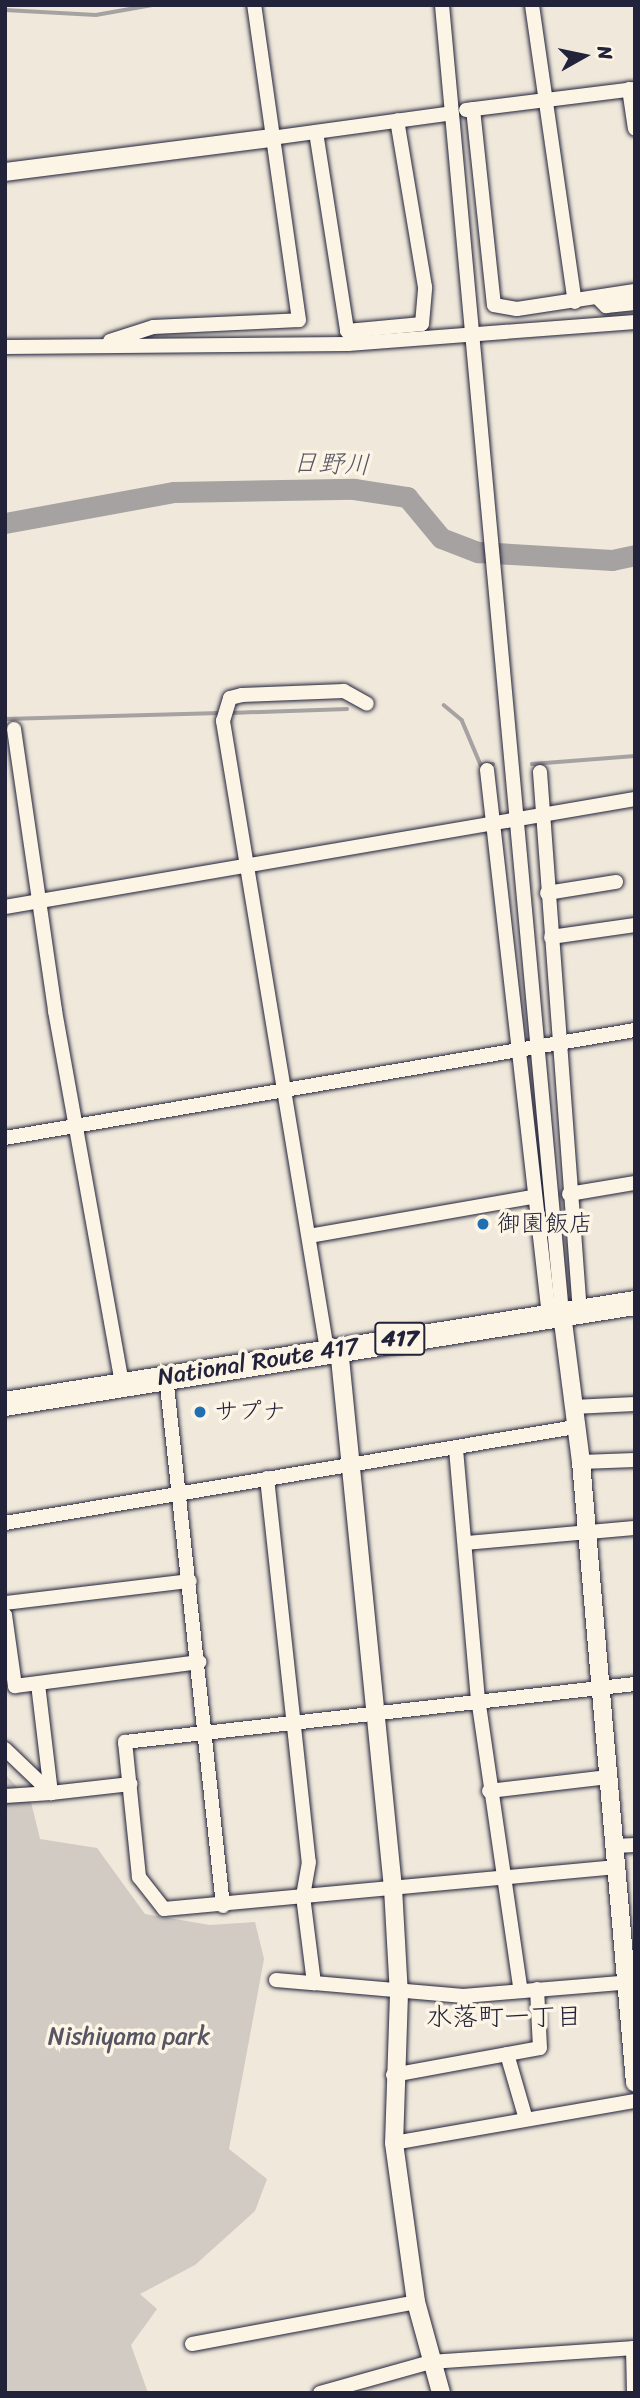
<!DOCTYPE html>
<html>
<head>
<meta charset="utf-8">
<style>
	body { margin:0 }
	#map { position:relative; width:640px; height:2398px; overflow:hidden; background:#efe8db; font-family:Sriracha,"Klee One",sans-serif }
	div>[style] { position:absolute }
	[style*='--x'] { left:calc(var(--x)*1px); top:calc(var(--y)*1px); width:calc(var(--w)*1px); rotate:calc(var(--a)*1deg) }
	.green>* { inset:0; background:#d1cbc3 }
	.stream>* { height:3.5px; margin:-1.75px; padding:0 1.75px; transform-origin:1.75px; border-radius:1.75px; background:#a6a2a2 }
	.river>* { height:21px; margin:-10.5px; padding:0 10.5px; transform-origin:10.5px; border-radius:10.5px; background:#a6a2a2 }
	.roads { filter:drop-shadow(0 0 2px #22223b) drop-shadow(0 0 2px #22223b) }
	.minor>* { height:14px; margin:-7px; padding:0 7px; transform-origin:7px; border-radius:7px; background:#fcf5e5 }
	.tertiary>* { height:18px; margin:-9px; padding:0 9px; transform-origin:9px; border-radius:9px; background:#fcf5e5 }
	.trunk>* { height:24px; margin:-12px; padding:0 12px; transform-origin:12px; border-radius:12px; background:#fcf5e5 }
	.dots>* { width:19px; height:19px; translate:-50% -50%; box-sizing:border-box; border:4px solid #fcf5e5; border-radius:50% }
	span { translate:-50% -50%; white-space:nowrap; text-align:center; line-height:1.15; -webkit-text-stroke:7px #fcf5e5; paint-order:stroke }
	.shield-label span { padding:2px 5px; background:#fcf5e5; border:2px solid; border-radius:5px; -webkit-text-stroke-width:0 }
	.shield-label { font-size:23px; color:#22223b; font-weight:700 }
	.poi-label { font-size:24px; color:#22223b }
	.left { translate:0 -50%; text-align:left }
	.street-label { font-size:24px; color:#22223b }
	.park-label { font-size:24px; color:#575564 }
	.water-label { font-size:26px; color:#575564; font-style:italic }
	.neighbourhood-label { font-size:26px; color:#22223b }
	.frame { position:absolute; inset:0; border:7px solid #22223b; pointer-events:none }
	.north { position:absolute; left:549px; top:21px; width:70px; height:70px; -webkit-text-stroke:5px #fcf5e5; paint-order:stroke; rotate:81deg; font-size:19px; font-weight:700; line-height:28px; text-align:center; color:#22223b }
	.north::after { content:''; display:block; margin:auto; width:24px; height:32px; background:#22223b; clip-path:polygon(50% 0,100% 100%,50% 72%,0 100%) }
</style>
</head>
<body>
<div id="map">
	<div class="green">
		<i style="clip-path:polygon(5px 1774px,31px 1802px,40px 1839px,97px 1848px,145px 1914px,210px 1925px,255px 1922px,264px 1959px,229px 2149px,267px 2179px,255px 2211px,195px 2265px,140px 2294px,157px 2309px,131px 2345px,148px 2393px,5px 2393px)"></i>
	</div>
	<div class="stream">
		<i style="--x:5;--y:10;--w:91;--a:3.1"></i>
		<i style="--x:96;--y:15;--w:57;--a:-10.1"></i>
		<i style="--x:444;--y:705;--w:23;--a:40"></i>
		<i style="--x:462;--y:720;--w:49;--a:67.1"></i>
		<i style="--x:481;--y:765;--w:12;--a:-5"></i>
		<i style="--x:231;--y:713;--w:116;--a:-2"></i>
		<i style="--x:5;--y:719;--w:215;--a:-1.6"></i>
		<i style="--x:532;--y:764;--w:103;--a:-4.4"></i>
	</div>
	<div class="river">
		<i style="--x:5;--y:523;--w:172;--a:-10.4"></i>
		<i style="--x:174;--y:492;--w:180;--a:-1"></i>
		<i style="--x:354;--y:489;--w:54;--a:8.6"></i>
		<i style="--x:407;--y:497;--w:53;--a:50.3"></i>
		<i style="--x:441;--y:538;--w:40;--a:21"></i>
		<i style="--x:478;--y:552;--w:134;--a:3.4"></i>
		<i style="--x:612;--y:560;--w:24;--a:-12"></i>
	</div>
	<div class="roads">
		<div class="minor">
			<i style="--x:442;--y:5;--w:1314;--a:84.76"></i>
			<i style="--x:532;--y:5;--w:300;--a:81.8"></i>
			<i style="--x:629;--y:89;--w:40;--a:81.5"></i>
			<i style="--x:473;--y:109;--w:197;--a:83.9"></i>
			<i style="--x:494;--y:305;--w:23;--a:10"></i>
			<i style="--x:517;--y:309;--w:119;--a:-8.7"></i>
			<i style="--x:466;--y:110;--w:170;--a:-7.1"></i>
			<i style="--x:316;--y:132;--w:201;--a:81.1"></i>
			<i style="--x:347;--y:331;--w:75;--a:-5.3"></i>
			<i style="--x:422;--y:324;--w:37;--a:-85"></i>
			<i style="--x:425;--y:287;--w:169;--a:-99.5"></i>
			<i style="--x:271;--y:138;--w:177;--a:-7.8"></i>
			<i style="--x:597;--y:297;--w:13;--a:45"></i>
			<i style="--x:606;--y:306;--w:29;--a:-6"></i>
			<i style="--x:110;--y:341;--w:45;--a:-18"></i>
			<i style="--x:153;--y:327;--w:146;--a:-2.7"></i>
			<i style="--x:299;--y:320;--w:318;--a:-98.1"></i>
			<i style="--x:5;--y:347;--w:343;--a:-0.5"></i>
			<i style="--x:348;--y:344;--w:288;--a:-4.4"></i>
			<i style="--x:14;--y:729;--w:285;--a:81.7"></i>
			<i style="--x:55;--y:1011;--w:380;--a:79.8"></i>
			<i style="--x:487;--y:770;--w:550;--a:83.52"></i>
			<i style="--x:540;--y:772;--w:542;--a:85.77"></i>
			<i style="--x:547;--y:893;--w:70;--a:-9.1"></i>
			<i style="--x:5;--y:907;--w:639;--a:-9.73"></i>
			<i style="--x:551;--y:937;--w:85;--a:-8.1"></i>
			<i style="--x:5;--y:1138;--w:639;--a:-9.73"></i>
			<i style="--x:569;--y:1194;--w:67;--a:-9.5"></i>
			<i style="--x:309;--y:1236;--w:227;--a:-9.9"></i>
			<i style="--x:327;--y:1350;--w:638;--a:-99.39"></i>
			<i style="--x:223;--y:721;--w:24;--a:-73"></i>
			<i style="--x:230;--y:698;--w:12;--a:-14"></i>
			<i style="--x:242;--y:695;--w:102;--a:-2.2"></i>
			<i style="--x:344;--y:691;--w:26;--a:29"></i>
			<i style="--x:166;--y:1376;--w:533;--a:83.86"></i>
			<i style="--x:573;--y:1407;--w:62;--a:-2.8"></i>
			<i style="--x:456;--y:1449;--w:250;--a:85"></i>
			<i style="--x:478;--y:1698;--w:296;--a:81.7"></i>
			<i style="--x:581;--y:1462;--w:54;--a:-2.1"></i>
			<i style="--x:267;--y:1478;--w:386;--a:83.8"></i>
			<i style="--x:309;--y:1862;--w:35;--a:100"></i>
			<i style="--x:303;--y:1896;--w:88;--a:82.8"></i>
			<i style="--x:314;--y:1983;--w:150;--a:5"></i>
			<i style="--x:463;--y:1996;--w:173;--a:-4.7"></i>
			<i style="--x:5;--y:1523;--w:578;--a:-9.56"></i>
			<i style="--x:466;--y:1543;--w:170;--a:-5.1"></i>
			<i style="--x:5;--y:1603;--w:186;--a:-6.8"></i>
			<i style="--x:5;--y:1615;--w:72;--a:82"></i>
			<i style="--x:15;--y:1686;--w:186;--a:-7.4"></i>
			<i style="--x:38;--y:1684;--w:110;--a:83.2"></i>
			<i style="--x:51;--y:1793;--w:80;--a:-6.5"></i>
			<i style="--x:5;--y:1749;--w:64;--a:43.7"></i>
			<i style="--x:51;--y:1793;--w:46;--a:176.3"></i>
			<i style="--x:489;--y:1791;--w:120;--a:-6.7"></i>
			<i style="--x:615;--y:1846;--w:20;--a:-3"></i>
			<i style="--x:617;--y:1867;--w:455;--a:174.7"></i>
			<i style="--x:164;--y:1909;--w:41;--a:-128"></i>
			<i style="--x:139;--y:1877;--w:136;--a:-95.9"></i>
			<i style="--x:125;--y:1742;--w:513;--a:-6.49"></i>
			<i style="--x:276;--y:1980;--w:38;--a:5"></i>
			<i style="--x:507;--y:2054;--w:65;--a:73.8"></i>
			<i style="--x:393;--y:2075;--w:149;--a:-10.4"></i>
			<i style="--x:540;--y:2048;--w:59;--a:-92.9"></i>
			<i style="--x:394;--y:2143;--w:245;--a:-9.9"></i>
			<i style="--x:192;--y:2344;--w:228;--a:-10.6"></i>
			<i style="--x:633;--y:2348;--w:45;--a:88.7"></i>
			<i style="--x:320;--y:2393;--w:114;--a:-15.7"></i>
			<i style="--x:430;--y:2362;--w:205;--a:-3.9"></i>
		</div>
		<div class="tertiary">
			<i style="--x:5;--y:172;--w:268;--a:-7.3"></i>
			<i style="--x:562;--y:1314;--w:149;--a:82.7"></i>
			<i style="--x:581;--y:1462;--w:623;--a:85.03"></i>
			<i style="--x:339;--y:1348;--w:543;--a:84.29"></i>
			<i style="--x:393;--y:1888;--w:106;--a:86.8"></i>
			<i style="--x:399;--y:1994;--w:149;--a:91.9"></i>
			<i style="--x:394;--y:2143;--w:161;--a:82.1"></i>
			<i style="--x:416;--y:2302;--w:94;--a:74.6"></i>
		</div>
		<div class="trunk">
			<i style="--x:5;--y:1404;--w:638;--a:-9.11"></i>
		</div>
	</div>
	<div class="dots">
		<i style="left:483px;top:1224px;background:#1f6fb2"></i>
		<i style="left:200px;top:1412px;background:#1f6fb2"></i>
	</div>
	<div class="shield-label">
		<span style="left:400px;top:1339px">417</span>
	</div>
	<div class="poi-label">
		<span class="left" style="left:497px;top:1224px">御園飯店</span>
		<span class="left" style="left:214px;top:1412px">サプナ</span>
	</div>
	<div class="street-label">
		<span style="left:258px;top:1362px;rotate:-9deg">National Route 417</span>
	</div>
	<div class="park-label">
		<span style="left:129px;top:2037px">Nishiyama park</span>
	</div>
	<div class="water-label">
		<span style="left:331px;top:464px;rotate:2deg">日野川</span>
	</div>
	<div class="neighbourhood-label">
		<span style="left:504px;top:2017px">水落町一丁目</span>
	</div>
	<div class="frame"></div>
	<div class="north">N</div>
</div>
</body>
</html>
